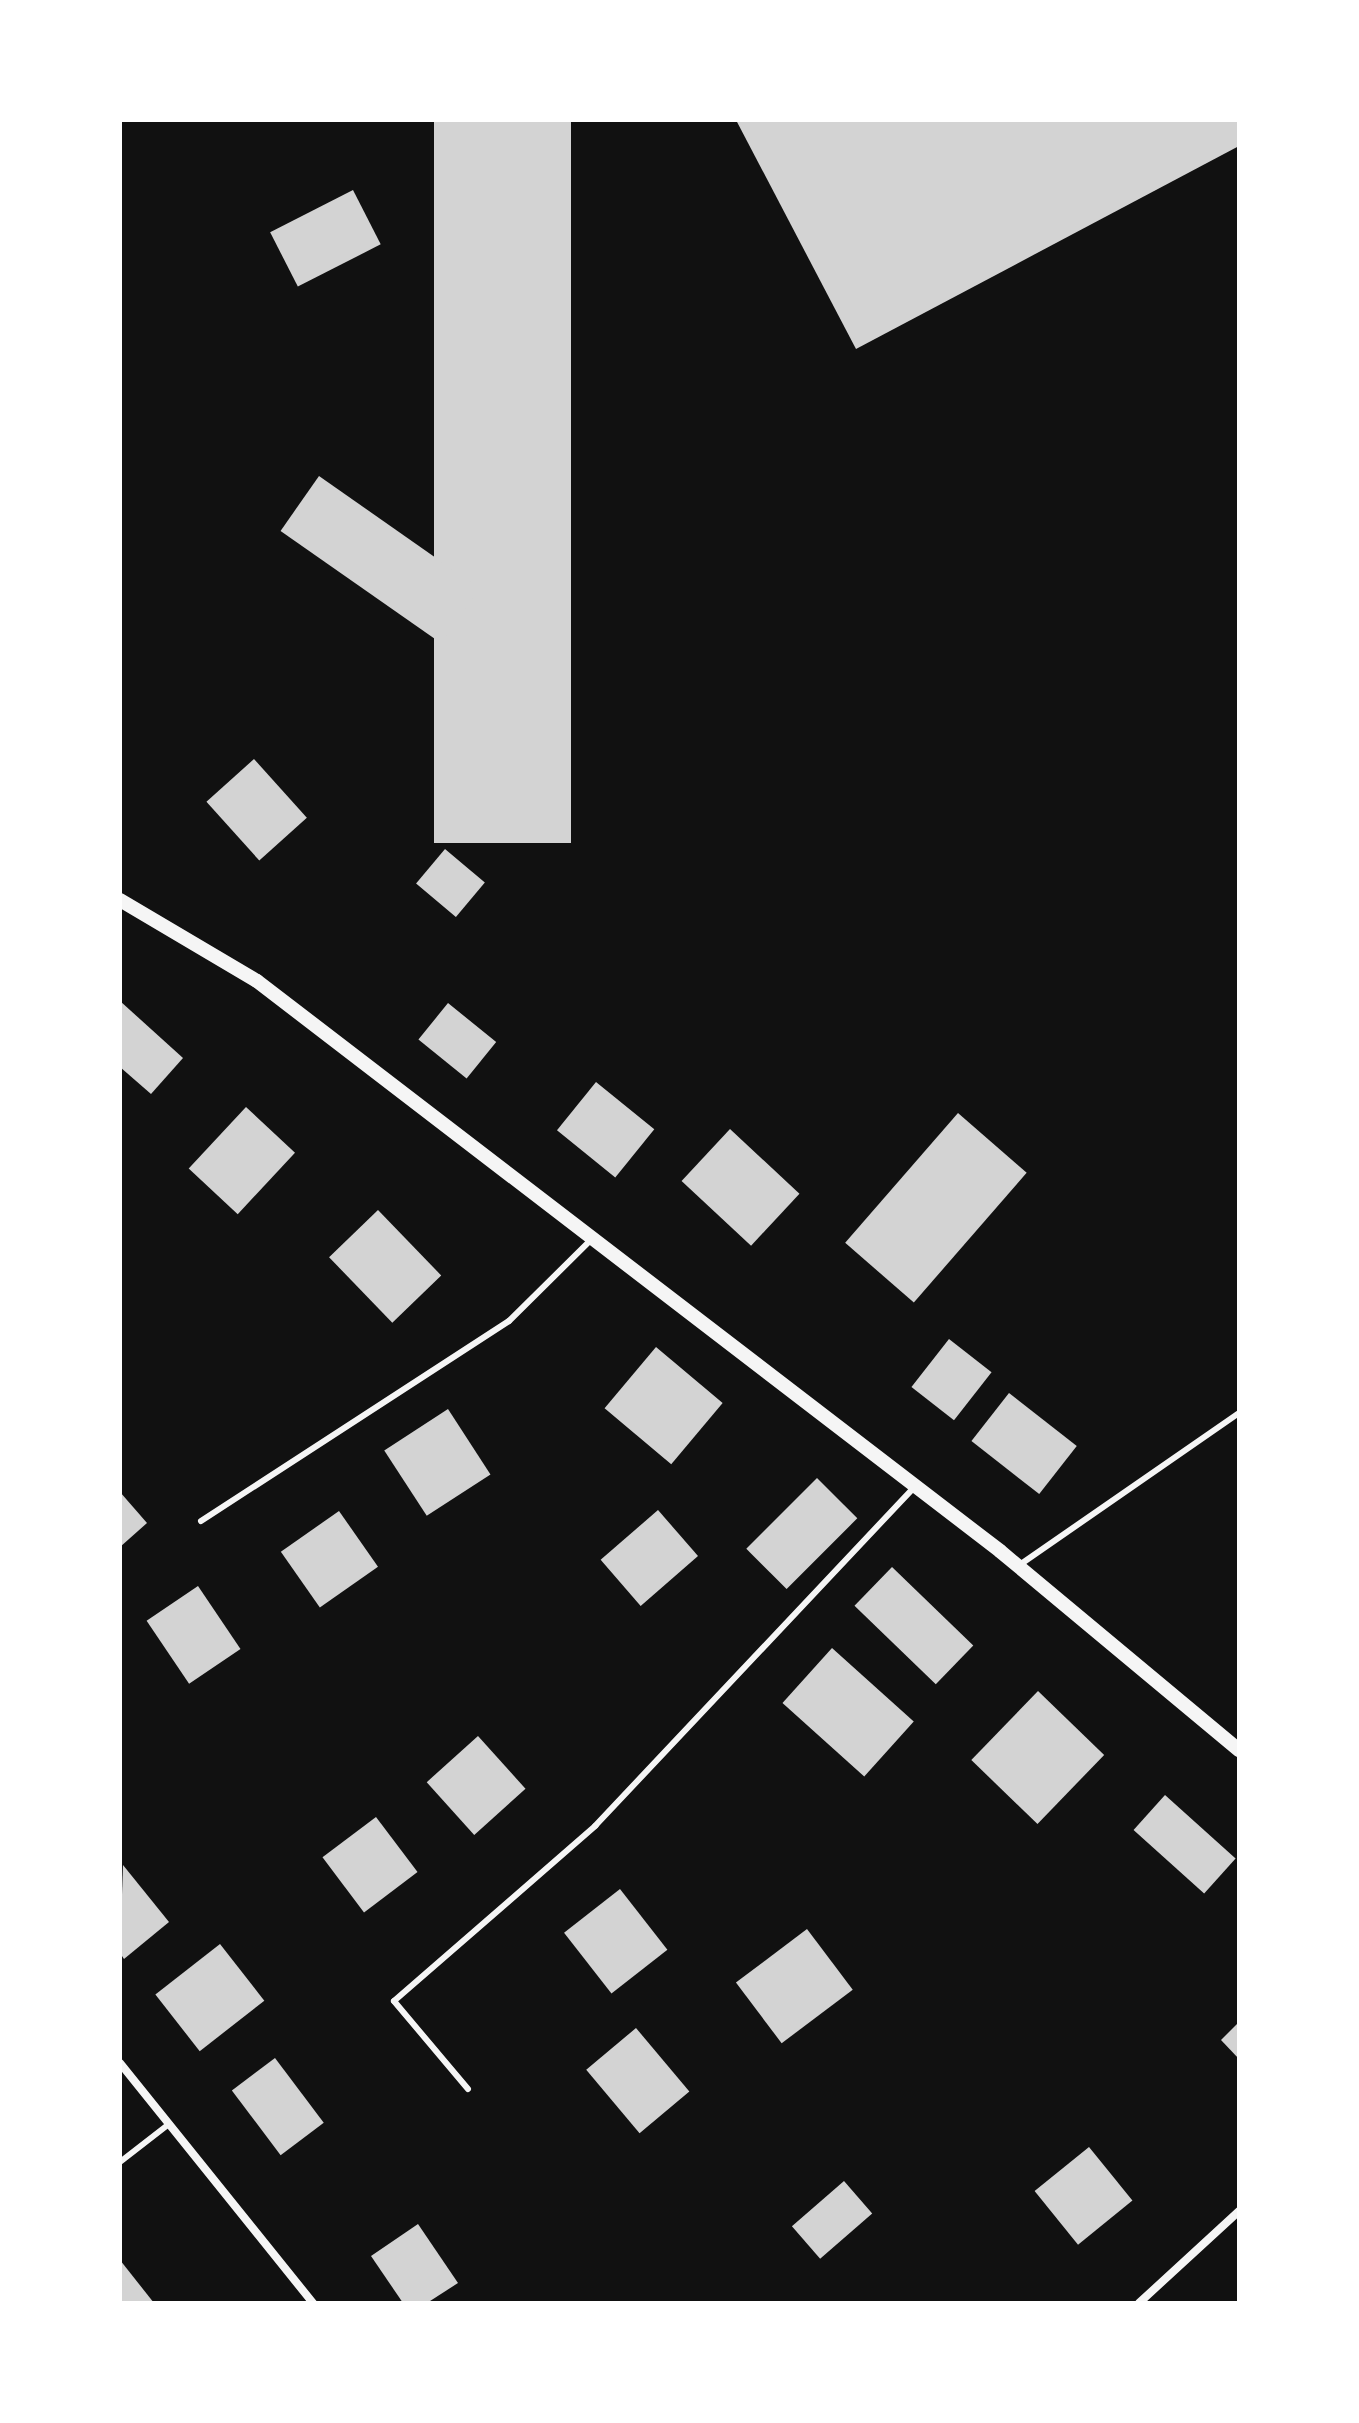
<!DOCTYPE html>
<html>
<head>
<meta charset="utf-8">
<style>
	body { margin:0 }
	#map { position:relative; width:1359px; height:2423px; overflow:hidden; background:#111; font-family:"Fira Sans Condensed",sans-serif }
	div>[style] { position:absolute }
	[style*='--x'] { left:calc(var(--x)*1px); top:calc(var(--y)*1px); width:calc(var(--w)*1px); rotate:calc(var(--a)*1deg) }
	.building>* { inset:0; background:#d3d3d3; transform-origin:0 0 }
	.service>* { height:6px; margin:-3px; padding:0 3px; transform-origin:3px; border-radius:3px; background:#f5f5f5 }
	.minor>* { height:8px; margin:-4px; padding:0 4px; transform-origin:4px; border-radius:4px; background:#f5f5f5 }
	.tertiary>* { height:14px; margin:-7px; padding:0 7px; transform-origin:7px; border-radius:7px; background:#f5f5f5 }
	span { translate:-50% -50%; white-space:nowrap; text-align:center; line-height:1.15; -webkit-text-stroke:8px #fff; paint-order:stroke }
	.frame { position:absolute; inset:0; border:122px solid #fff; pointer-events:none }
</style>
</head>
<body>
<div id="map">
	<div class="building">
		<i style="left:434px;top:120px;width:137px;height:723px"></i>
		<i style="clip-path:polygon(736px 120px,1239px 120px,1239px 146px,856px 349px)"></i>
		<i style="left:353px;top:190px;width:61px;height:93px;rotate:63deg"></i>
		<i style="left:319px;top:476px;width:196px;height:67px;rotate:35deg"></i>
		<i style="left:254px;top:759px;width:79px;height:64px;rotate:48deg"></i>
		<i style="left:445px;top:849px;width:52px;height:45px;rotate:40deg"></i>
		<i style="clip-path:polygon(120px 1001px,183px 1058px,151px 1094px,120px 1067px)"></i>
		<i style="left:448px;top:1003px;width:62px;height:47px;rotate:39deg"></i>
		<i style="left:596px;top:1082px;width:75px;height:62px;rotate:39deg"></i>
		<i style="left:246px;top:1107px;width:67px;height:84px;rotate:43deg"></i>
		<i style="left:958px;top:1113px;width:91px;height:172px;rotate:41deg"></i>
		<i style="left:730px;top:1129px;width:95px;height:71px;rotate:43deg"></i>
		<i style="left:378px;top:1210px;width:91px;height:68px;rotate:46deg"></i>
		<i style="left:949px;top:1339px;width:54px;height:61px;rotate:38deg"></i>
		<i style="left:656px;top:1347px;width:87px;height:80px;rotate:40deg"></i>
		<i style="left:1009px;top:1393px;width:86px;height:61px;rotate:38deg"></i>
		<i style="left:448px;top:1409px;width:78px;height:76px;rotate:57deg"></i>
		<i style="left:817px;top:1478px;width:57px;height:100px;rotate:45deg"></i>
		<i style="clip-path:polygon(120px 1492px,147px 1523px,120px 1547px)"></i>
		<i style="left:658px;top:1510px;width:61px;height:76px;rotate:49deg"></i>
		<i style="left:339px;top:1511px;width:68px;height:71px;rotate:55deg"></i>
		<i style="left:892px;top:1567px;width:113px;height:54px;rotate:44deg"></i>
		<i style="left:198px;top:1586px;width:76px;height:62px;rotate:56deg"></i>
		<i style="left:832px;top:1648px;width:110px;height:74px;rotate:42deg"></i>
		<i style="left:1038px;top:1691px;width:92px;height:96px;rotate:44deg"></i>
		<i style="left:478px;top:1736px;width:71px;height:69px;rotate:48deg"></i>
		<i style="left:1165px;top:1795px;width:95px;height:47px;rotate:42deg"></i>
		<i style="left:376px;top:1817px;width:69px;height:67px;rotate:53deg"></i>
		<i style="clip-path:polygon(123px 1865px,169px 1922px,124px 1959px,120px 1953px)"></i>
		<i style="left:620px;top:1889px;width:77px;height:71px;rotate:52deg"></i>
		<i style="left:807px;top:1929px;width:76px;height:89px;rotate:53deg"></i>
		<i style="left:220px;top:1944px;width:72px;height:82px;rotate:52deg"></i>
		<i style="clip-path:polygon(1239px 2022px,1239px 2059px,1221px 2040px)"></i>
		<i style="left:636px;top:2028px;width:83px;height:65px;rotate:50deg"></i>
		<i style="left:275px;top:2058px;width:81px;height:54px;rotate:53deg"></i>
		<i style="left:1089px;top:2147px;width:69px;height:70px;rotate:51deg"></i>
		<i style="left:844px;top:2181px;width:43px;height:69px;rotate:49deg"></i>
		<i style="clip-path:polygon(418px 2224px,458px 2283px,427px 2303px,403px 2303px,371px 2256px)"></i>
		<i style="clip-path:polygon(120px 2260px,154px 2303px,120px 2303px)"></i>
	</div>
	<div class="service">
		<i style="--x:201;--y:1521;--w:367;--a:-33"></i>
		<i style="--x:509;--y:1321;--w:117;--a:-44.7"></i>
		<i style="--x:1018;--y:1566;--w:269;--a:-34.7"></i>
		<i style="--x:468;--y:2089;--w:115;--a:-130.1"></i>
		<i style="--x:394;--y:2001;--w:267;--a:-41"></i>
		<i style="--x:595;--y:1826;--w:467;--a:-46.7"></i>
		<i style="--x:120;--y:2162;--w:62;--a:-37.8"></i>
	</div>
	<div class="minor">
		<i style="--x:120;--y:2063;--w:308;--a:51.2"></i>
		<i style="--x:1139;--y:2303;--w:136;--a:-42.6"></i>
	</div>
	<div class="tertiary">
		<i style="--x:120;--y:900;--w:159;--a:30.6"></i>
		<i style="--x:257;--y:981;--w:936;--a:37.49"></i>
		<i style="--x:1000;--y:1551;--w:311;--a:39.8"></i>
	</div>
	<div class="frame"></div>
</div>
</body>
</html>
